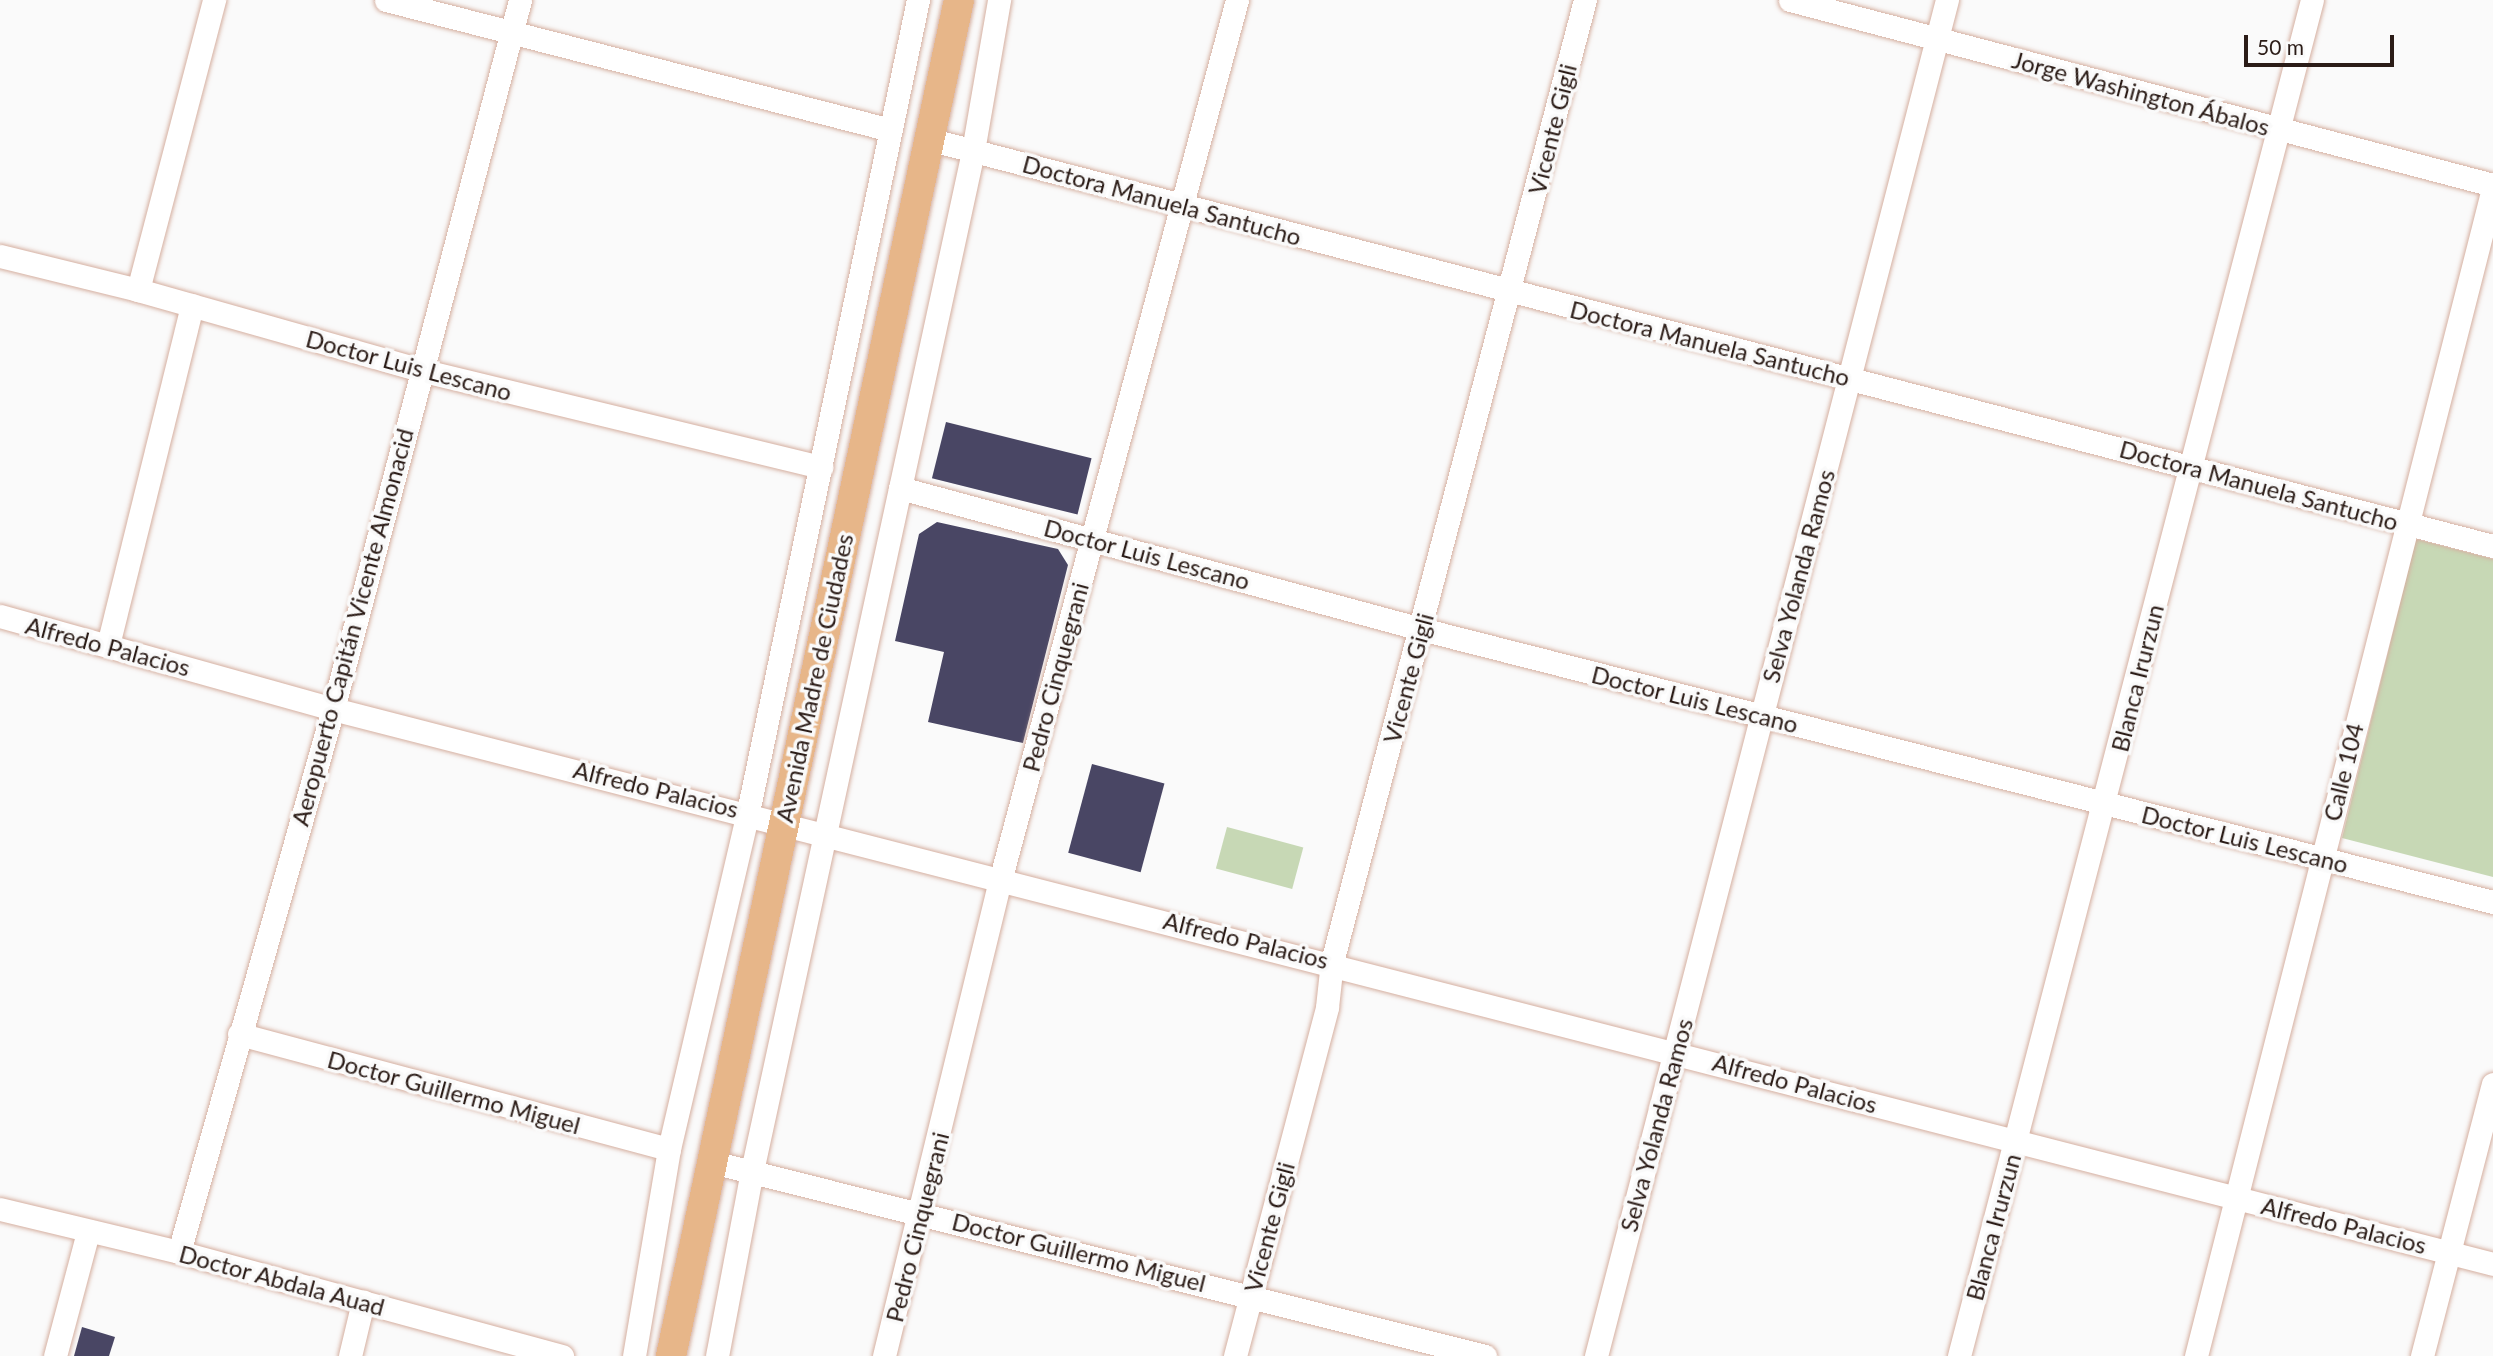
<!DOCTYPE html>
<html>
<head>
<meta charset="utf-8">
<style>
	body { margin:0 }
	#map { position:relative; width:2493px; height:1356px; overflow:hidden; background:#fafafa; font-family:Lato,sans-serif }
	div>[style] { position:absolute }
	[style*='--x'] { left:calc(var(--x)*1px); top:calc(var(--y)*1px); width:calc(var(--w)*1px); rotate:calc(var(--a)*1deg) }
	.green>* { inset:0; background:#c7d8b5; transform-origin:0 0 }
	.building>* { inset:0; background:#494664; transform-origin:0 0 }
	.roads { filter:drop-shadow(0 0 2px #d5afa0) drop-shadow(0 0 2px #d5afa0) }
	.minor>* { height:23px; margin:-11.5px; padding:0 11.5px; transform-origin:11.5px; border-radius:11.5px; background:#fff }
	.major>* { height:30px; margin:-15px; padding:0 15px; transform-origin:15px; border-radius:15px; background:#e7b689 }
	span { translate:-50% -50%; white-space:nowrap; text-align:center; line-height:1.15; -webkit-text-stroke:7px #fafafa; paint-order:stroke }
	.street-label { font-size:24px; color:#2b1c17 }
	.scale { position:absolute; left:2244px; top:35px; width:150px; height:32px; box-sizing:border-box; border:4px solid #2b1c17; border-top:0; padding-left:9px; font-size:21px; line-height:24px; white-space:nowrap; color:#2b1c17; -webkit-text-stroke:5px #fafafa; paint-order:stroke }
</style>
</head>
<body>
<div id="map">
	<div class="green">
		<i style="clip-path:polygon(2416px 539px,2493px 559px,2493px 877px,2342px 838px)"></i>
		<i style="left:1227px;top:827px;width:79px;height:43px;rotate:15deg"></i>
	</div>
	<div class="building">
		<i style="left:946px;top:422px;width:150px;height:58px;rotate:14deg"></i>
		<i style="clip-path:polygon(937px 522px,1058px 549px,1068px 565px,1023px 743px,928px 722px,944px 652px,895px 641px,919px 534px)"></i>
		<i style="left:1092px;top:764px;width:75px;height:92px;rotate:15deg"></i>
		<i style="clip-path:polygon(82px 1327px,115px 1337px,109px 1356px,74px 1356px)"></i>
	</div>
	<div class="roads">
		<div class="minor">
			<i style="--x:386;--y:0;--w:521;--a:14.44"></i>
			<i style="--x:1790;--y:0;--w:727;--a:14.74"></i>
			<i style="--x:928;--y:139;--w:1617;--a:14.58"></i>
			<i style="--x:0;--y:256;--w:142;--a:13.8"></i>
			<i style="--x:138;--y:290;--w:293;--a:15.8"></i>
			<i style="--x:420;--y:370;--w:413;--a:13.6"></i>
			<i style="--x:138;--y:290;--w:300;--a:-75.3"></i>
			<i style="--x:900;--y:488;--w:540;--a:15.14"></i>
			<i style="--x:1421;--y:629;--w:1106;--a:14.29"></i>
			<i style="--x:0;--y:616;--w:346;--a:15.6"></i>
			<i style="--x:333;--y:709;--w:2230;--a:14.41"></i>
			<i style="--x:108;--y:645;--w:350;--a:-76.1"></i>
			<i style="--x:239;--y:1034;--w:445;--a:15"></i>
			<i style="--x:712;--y:1162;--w:797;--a:14.09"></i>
			<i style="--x:0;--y:1209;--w:184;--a:13.5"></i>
			<i style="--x:179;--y:1252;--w:397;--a:15.2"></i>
			<i style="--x:179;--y:1252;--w:564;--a:-74.17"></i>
			<i style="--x:333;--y:709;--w:733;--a:-75.22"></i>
			<i style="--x:55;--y:1356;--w:128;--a:-75.1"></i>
			<i style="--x:350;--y:1356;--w:56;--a:-76.5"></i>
			<i style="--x:634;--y:1356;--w:210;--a:-80.4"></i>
			<i style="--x:669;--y:1149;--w:346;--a:-76.8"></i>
			<i style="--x:748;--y:812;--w:830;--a:-78.18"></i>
			<i style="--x:717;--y:1356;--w:188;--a:-79.3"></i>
			<i style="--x:752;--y:1171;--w:1044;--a:-77.77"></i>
			<i style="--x:973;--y:151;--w:153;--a:-80.2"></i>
			<i style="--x:884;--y:1356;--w:493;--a:-76.3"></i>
			<i style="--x:1001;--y:877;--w:908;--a:-74.94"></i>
			<i style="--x:1235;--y:1356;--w:361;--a:-75.2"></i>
			<i style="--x:1327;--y:1007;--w:45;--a:-83.7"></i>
			<i style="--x:1332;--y:962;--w:995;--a:-75.27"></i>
			<i style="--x:1596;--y:1356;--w:1401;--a:-75.49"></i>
			<i style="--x:1959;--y:1356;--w:1401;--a:-75.41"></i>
			<i style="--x:2196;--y:1356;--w:1205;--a:-75.73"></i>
			<i style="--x:2422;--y:1356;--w:281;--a:-75.4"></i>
		</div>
		<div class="major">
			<i style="--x:671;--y:1356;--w:1386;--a:-78.01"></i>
		</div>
	</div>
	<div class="street-label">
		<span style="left:2141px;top:93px;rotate:15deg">Jorge Washington Ábalos</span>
		<span style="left:1552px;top:129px;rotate:-76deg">Vicente Gigli</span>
		<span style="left:1162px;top:200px;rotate:15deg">Doctora Manuela Santucho</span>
		<span style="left:1710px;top:343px;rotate:14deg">Doctora Manuela Santucho</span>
		<span style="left:409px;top:365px;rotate:15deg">Doctor Luis Lescano</span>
		<span style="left:2259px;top:485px;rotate:15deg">Doctora Manuela Santucho</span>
		<span style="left:1147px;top:554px;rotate:15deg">Doctor Luis Lescano</span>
		<span style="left:1798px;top:576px;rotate:-75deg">Selva Yolanda Ramos</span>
		<span style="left:352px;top:627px;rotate:-75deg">Aeropuerto Capitán Vicente Almonacid</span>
		<span style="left:108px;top:646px;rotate:15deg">Alfredo Palacios</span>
		<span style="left:1055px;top:677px;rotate:-75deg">Pedro Cinquegrani</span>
		<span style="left:814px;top:678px;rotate:-78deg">Avenida Madre de Ciudades</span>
		<span style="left:1408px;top:678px;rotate:-75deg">Vicente Gigli</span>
		<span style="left:2137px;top:678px;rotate:-76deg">Blanca Irurzun</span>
		<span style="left:1695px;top:699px;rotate:14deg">Doctor Luis Lescano</span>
		<span style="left:2343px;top:772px;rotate:-76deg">Calle 104</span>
		<span style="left:656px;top:789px;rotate:14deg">Alfredo Palacios</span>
		<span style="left:2245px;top:839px;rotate:14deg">Doctor Luis Lescano</span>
		<span style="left:1246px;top:940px;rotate:14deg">Alfredo Palacios</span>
		<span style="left:1795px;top:1083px;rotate:15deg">Alfredo Palacios</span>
		<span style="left:454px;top:1092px;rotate:15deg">Doctor Guillermo Miguel</span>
		<span style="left:1656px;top:1125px;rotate:-75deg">Selva Yolanda Ramos</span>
		<span style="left:2344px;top:1225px;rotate:14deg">Alfredo Palacios</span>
		<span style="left:917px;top:1227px;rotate:-76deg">Pedro Cinquegrani</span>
		<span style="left:1269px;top:1227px;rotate:-75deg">Vicente Gigli</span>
		<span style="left:1993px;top:1227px;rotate:-75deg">Blanca Irurzun</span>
		<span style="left:1079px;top:1252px;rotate:14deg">Doctor Guillermo Miguel</span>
		<span style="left:282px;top:1280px;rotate:15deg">Doctor Abdala Auad</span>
	</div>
	<div class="scale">50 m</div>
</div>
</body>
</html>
